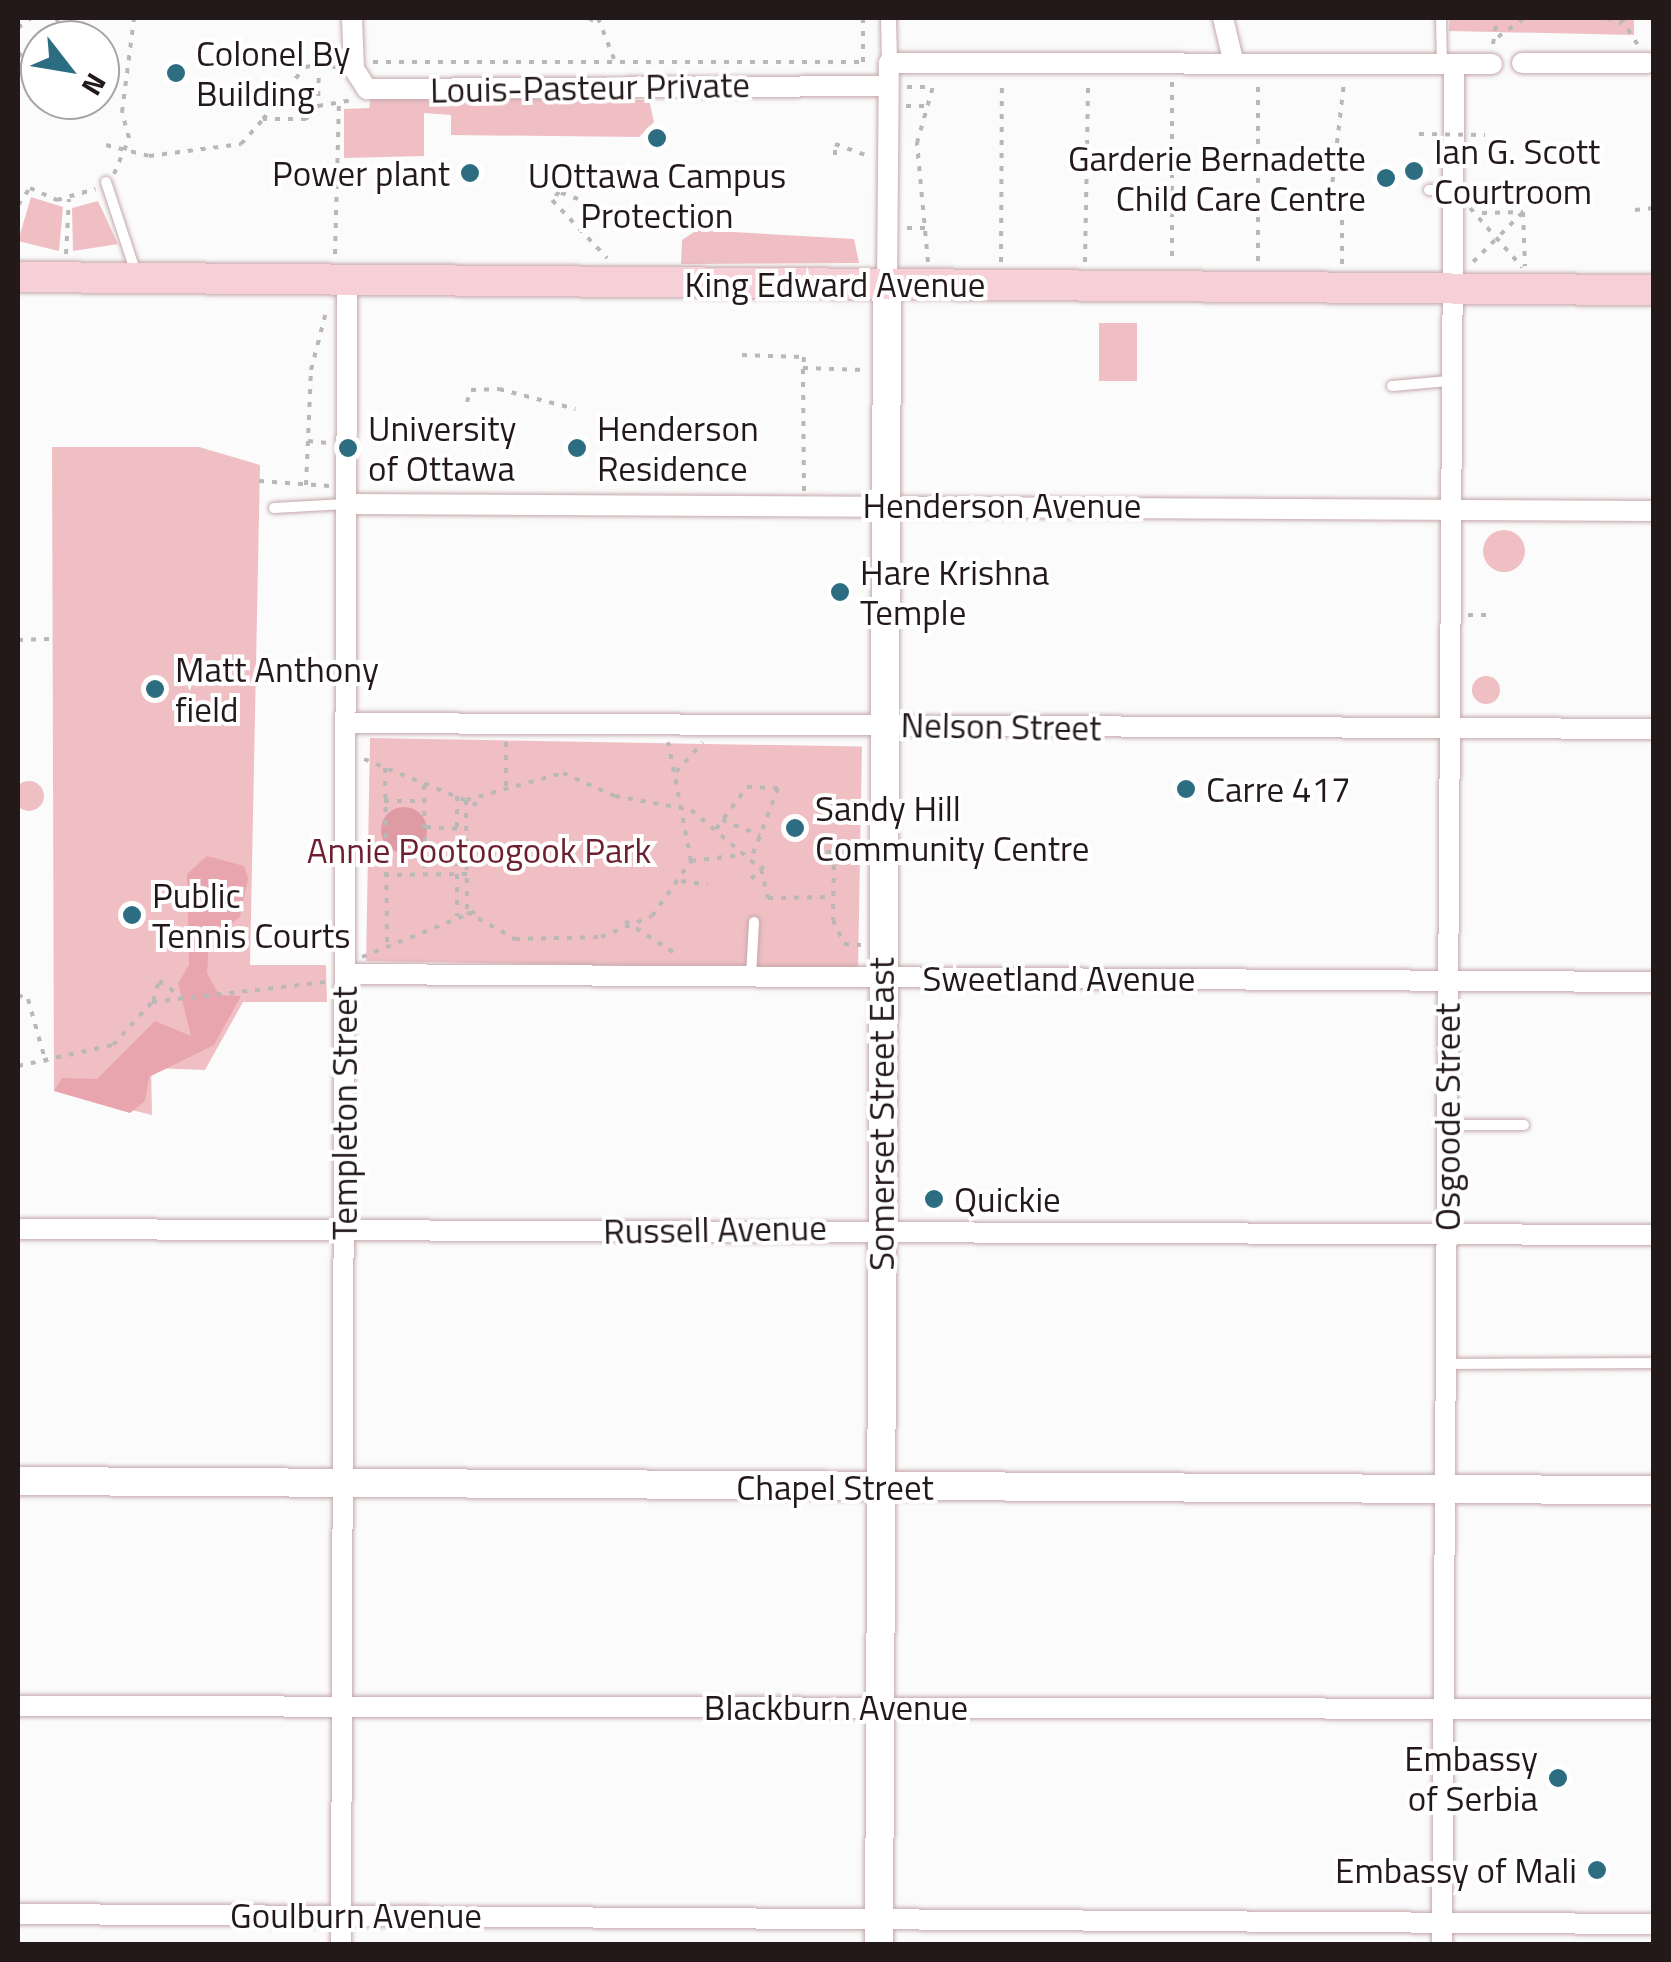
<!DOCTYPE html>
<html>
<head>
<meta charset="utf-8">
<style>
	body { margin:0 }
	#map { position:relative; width:1671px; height:1962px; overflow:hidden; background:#fbfbfb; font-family:"Titillium Web",sans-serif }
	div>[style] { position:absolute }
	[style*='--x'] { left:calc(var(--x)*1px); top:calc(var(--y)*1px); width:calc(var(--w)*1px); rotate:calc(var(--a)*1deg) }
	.green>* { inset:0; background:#efbfc4; transform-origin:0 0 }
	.round { border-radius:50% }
	.forest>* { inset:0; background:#e9a5ae }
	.water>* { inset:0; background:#de9ba3 }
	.path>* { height:4px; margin-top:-2px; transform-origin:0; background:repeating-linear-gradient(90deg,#bab7b7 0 5px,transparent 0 13px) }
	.roads { filter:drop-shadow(0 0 2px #c4a7aa) drop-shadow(0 0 2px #c4a7aa) }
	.service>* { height:10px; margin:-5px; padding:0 5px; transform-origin:5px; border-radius:5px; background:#fff }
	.pedestrian>* { height:15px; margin:-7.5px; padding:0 7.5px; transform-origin:7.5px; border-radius:7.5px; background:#fff }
	.minor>* { height:20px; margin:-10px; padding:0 10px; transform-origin:10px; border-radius:10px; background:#fff }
	.tertiary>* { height:28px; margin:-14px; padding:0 14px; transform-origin:14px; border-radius:14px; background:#fff }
	.secondary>* { height:30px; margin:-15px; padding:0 15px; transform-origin:15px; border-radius:15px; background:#f7d0d7 }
	.path-bridge>* { height:4px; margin-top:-2px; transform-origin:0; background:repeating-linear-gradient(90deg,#bab7b7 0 5px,transparent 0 13px) }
	.dots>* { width:28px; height:28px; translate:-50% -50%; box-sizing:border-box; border:5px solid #fff; border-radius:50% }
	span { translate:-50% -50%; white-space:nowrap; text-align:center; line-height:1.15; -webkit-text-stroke:8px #fff; paint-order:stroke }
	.poi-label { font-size:35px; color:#24191a }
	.left { translate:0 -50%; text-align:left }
	.right { translate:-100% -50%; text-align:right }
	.street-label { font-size:35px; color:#24191a }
	.park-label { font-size:35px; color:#6d1e30 }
	.frame { position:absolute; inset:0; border:20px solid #24191a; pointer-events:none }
	.north { position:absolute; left:20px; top:20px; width:100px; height:100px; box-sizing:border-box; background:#fff; border:2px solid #a7a3a3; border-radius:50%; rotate:121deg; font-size:28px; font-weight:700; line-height:40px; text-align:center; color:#24191a }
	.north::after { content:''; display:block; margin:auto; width:35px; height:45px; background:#2d6d81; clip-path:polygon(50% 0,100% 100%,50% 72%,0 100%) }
</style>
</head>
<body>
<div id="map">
	<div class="green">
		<i style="clip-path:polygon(1450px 18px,1634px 18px,1634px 35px,1449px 31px)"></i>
		<i style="clip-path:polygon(371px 98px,649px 100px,654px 122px,639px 137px,451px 135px,451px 115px,424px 113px,424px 156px,344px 158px,344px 109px,369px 108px)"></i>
		<i style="clip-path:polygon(31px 197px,63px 207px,59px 251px,18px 241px)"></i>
		<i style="clip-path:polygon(98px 201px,118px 244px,73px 251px,72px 208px)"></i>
		<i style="clip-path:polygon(697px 230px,854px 239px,859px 263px,681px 264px,682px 240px)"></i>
		<i style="left:1099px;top:323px;width:38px;height:58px"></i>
		<i style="clip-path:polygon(52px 447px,199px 447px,260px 465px,250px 965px,326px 965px,327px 1002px,243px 1002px,205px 1070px,151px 1068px,152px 1115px,54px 1091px)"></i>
		<i class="round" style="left:1483px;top:530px;width:42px;height:42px"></i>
		<i class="round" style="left:1472px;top:676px;width:28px;height:28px"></i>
		<i style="left:370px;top:738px;width:492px;height:223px;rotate:1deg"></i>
		<i class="round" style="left:14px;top:781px;width:30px;height:30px"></i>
	</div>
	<div class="forest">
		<i style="clip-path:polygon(207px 856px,244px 866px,248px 878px,240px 917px,209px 941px,207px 973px,219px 995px,241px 996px,214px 1045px,149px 1077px,145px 1101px,130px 1113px,54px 1091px,62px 1078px,97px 1079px,155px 1021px,191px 1036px,178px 983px,189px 965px,187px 874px)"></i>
	</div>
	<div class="water">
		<i class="round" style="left:381px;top:807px;width:46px;height:46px"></i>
	</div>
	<div class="path">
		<i style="--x:589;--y:18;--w:12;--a:35"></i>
		<i style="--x:598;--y:18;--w:44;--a:68.7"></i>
		<i style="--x:863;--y:18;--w:45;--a:90"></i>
		<i style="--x:1607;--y:18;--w:15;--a:20"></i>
		<i style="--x:1621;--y:18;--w:31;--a:58"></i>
		<i style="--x:18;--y:28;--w:16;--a:-38"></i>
		<i style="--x:1498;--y:37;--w:32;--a:-36"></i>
		<i style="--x:1493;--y:44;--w:26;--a:-81"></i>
		<i style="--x:18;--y:57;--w:57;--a:-43.6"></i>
		<i style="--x:373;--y:62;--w:490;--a:0"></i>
		<i style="--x:319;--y:65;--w:41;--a:91.4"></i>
		<i style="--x:318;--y:106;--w:18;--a:133"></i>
		<i style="--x:306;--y:119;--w:43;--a:180"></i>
		<i style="--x:263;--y:119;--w:67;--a:-51.1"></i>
		<i style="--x:305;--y:67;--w:14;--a:-8"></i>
		<i style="--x:319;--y:65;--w:17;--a:7"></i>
		<i style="--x:1172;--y:82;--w:180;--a:90"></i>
		<i style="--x:907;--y:87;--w:20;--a:0"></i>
		<i style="--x:318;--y:106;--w:35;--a:-10"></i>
		<i style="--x:906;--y:106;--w:21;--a:0"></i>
		<i style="--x:835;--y:155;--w:11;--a:-90"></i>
		<i style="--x:835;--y:144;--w:37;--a:20"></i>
		<i style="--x:149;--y:156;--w:93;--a:-7.4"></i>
		<i style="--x:241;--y:144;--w:31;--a:-48"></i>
		<i style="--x:114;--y:174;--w:39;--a:-67"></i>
		<i style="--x:129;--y:138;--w:27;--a:-105"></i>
		<i style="--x:122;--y:112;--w:95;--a:-82.7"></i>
		<i style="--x:578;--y:199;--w:20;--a:-160"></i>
		<i style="--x:559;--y:192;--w:11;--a:131"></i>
		<i style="--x:552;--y:200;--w:80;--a:46.5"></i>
		<i style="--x:18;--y:205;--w:21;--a:-55"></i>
		<i style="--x:30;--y:188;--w:30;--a:24"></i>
		<i style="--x:57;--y:200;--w:40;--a:-16"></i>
		<i style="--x:1470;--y:208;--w:79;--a:48.6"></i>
		<i style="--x:1635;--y:210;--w:19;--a:-6"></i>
		<i style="--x:1482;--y:213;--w:41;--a:-1.4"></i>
		<i style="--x:1523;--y:212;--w:54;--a:87.9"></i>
		<i style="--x:907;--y:228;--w:20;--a:0"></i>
		<i style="--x:66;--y:254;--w:55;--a:-86.9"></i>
		<i style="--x:335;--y:254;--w:149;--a:-88.5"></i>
		<i style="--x:1258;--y:261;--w:180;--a:-90"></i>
		<i style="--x:928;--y:262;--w:120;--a:-95.3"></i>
		<i style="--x:917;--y:143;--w:62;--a:-74.2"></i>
		<i style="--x:1001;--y:262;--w:180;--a:-89.7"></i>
		<i style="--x:1085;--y:262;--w:180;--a:-89"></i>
		<i style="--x:1473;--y:262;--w:71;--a:-45"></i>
		<i style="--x:1342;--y:264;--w:54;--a:-90"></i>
		<i style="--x:1342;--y:210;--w:19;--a:-126"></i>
		<i style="--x:1331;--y:195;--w:114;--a:-83.4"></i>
		<i style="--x:742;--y:355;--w:62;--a:1.8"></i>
		<i style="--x:804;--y:357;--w:11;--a:95"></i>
		<i style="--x:467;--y:402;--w:13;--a:-72"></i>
		<i style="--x:471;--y:390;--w:28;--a:-2"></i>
		<i style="--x:499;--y:389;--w:79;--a:14.7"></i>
		<i style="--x:308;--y:441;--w:20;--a:6"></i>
		<i style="--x:259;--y:481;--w:71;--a:4"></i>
		<i style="--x:306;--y:485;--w:115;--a:-87.5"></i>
		<i style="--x:311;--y:370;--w:64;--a:-75.5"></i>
		<i style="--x:804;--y:491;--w:123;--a:-90.5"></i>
		<i style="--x:803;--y:368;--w:62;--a:1.8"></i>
		<i style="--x:1468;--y:615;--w:19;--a:0"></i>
		<i style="--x:18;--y:640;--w:37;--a:-2"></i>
		<i style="--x:506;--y:742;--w:50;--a:90"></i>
		<i style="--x:364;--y:759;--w:127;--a:22.1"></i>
		<i style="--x:385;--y:768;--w:174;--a:89.3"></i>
		<i style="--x:676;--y:772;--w:40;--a:-48"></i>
		<i style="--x:424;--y:785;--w:87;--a:89.3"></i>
		<i style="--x:457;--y:796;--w:120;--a:90"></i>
		<i style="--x:466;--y:800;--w:112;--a:89.5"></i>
		<i style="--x:467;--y:912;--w:55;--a:29.4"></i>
		<i style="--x:515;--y:939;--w:86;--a:-1.3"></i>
		<i style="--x:601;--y:937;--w:55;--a:-22.4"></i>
		<i style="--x:652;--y:916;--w:67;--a:-54.7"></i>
		<i style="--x:691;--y:861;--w:121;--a:-100.9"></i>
		<i style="--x:466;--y:800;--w:101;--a:-15.6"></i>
		<i style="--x:563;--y:773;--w:57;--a:23.9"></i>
		<i style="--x:615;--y:796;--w:77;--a:10.4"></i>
		<i style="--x:691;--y:810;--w:92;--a:40.1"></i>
		<i style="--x:761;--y:869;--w:30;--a:76"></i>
		<i style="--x:768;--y:898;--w:63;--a:-0.9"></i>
		<i style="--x:384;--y:801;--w:40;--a:0"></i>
		<i style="--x:722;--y:820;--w:41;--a:21.5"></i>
		<i style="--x:426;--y:827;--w:40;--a:2.9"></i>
		<i style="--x:716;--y:829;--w:52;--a:-53.6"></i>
		<i style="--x:747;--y:787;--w:31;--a:2"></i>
		<i style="--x:778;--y:788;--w:76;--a:110.8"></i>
		<i style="--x:826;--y:852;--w:15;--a:0"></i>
		<i style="--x:834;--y:852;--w:68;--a:90.8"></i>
		<i style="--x:833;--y:920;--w:26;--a:65"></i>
		<i style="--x:844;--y:944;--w:17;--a:3"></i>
		<i style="--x:385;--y:857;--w:40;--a:0"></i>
		<i style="--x:691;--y:861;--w:50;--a:-6.8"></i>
		<i style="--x:384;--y:875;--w:83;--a:-0.7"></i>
		<i style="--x:751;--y:879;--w:23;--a:-45"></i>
		<i style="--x:681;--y:881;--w:27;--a:8"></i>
		<i style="--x:625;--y:921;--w:64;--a:32.9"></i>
		<i style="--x:362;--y:957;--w:128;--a:-22"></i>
		<i style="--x:18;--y:995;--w:11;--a:22"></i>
		<i style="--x:28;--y:999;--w:66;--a:74.3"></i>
		<i style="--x:153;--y:1001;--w:21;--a:-73"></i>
		<i style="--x:159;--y:981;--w:28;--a:35"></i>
		<i style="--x:18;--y:1066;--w:97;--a:-12.5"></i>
		<i style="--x:113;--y:1045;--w:58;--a:-47.8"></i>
		<i style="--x:152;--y:1002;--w:175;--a:-6.6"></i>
	</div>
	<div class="roads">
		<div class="service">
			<i style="--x:1441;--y:18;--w:46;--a:88.8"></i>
			<i style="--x:106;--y:182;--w:96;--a:71.8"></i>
			<i style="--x:1429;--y:190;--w:22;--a:0"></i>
			<i style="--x:1392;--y:386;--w:57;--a:-5"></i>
			<i style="--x:274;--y:508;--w:71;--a:-3.2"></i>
			<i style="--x:751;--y:976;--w:54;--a:-86.8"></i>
			<i style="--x:1447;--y:1125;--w:77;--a:0"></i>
			<i style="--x:1445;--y:1364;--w:209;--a:-0.3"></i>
		</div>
		<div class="pedestrian">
			<i style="--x:888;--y:18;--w:45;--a:88.7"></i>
		</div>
		<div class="minor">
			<i style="--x:352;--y:18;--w:51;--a:87.8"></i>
			<i style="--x:354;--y:69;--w:24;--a:57"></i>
			<i style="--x:367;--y:89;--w:521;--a:-0.33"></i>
			<i style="--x:1223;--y:18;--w:43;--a:76.6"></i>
			<i style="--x:1522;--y:63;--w:126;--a:0"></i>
			<i style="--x:887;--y:283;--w:220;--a:-89.5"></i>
			<i style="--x:889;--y:63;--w:603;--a:0.1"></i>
			<i style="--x:351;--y:504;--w:1303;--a:0.31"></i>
			<i style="--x:348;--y:723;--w:1306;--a:0.26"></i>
			<i style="--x:345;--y:974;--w:1309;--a:0.35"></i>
			<i style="--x:18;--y:1229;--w:1636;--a:0.21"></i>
			<i style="--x:18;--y:1706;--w:1636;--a:0.11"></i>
			<i style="--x:18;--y:1914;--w:1636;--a:0.35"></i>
			<i style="--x:341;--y:1944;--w:1662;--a:-89.79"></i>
			<i style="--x:1442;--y:1944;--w:1880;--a:-89.63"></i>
		</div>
		<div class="tertiary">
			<i style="--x:18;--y:1481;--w:1636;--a:0.32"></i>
			<i style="--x:879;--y:1944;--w:1661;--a:-89.72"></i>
		</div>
		<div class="secondary">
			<i style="--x:18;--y:277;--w:1636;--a:0.46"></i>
		</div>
	</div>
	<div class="path-bridge">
		<i style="--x:1419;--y:134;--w:66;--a:0.9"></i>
		<i style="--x:106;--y:145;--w:44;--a:14.3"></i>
	</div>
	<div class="dots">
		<i style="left:176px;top:73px;background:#2d6d81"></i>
		<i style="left:657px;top:138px;background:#2d6d81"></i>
		<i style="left:1414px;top:171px;background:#2d6d81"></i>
		<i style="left:470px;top:173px;background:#2d6d81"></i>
		<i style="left:1386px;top:178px;background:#2d6d81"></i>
		<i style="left:348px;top:448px;background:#2d6d81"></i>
		<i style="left:577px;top:448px;background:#2d6d81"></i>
		<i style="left:840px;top:592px;background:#2d6d81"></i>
		<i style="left:155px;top:689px;background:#2d6d81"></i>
		<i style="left:1186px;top:789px;background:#2d6d81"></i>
		<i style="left:795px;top:828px;background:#2d6d81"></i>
		<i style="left:132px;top:915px;background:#2d6d81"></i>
		<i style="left:934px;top:1199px;background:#2d6d81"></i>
		<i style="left:1558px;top:1778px;background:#2d6d81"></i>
		<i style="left:1597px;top:1870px;background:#2d6d81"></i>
	</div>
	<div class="poi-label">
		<span class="left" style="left:196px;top:73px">Colonel By<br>Building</span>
		<span class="left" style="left:1434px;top:171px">Ian G. Scott<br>Courtroom</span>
		<span class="right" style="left:1366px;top:178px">Garderie Bernadette<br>Child Care Centre</span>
		<span class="right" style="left:450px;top:173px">Power plant</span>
		<span style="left:657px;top:195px">UOttawa Campus<br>Protection</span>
		<span class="left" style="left:368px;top:448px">University<br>of Ottawa</span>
		<span class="left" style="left:597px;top:448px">Henderson<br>Residence</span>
		<span class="left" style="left:860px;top:592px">Hare Krishna<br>Temple</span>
		<span class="left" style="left:175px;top:689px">Matt Anthony<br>field</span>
		<span class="left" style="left:1206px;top:789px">Carre 417</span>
		<span class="left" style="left:815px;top:828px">Sandy Hill<br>Community Centre</span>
		<span class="left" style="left:152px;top:915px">Public<br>Tennis Courts</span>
		<span class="left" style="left:954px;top:1199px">Quickie</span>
		<span class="right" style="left:1538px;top:1778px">Embassy<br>of Serbia</span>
		<span class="right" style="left:1577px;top:1870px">Embassy of Mali</span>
	</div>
	<div class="street-label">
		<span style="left:590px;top:87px;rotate:-1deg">Louis-Pasteur Private</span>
		<span style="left:835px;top:284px">King Edward Avenue</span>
		<span style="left:1002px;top:505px">Henderson Avenue</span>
		<span style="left:1001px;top:726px;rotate:1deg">Nelson Street</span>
		<span style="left:1059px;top:978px">Sweetland Avenue</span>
		<span style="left:344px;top:1113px;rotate:-90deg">Templeton Street</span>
		<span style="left:881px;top:1114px;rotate:-90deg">Somerset Street East</span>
		<span style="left:1447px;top:1117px;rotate:-90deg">Osgoode Street</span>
		<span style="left:715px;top:1229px;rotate:-1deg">Russell Avenue</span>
		<span style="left:835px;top:1487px">Chapel Street</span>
		<span style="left:836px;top:1707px">Blackburn Avenue</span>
		<span style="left:356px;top:1915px">Goulburn Avenue</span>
	</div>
	<div class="park-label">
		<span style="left:479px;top:850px">Annie Pootoogook Park</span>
	</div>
	<div class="frame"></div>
	<div class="north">N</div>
</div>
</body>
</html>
